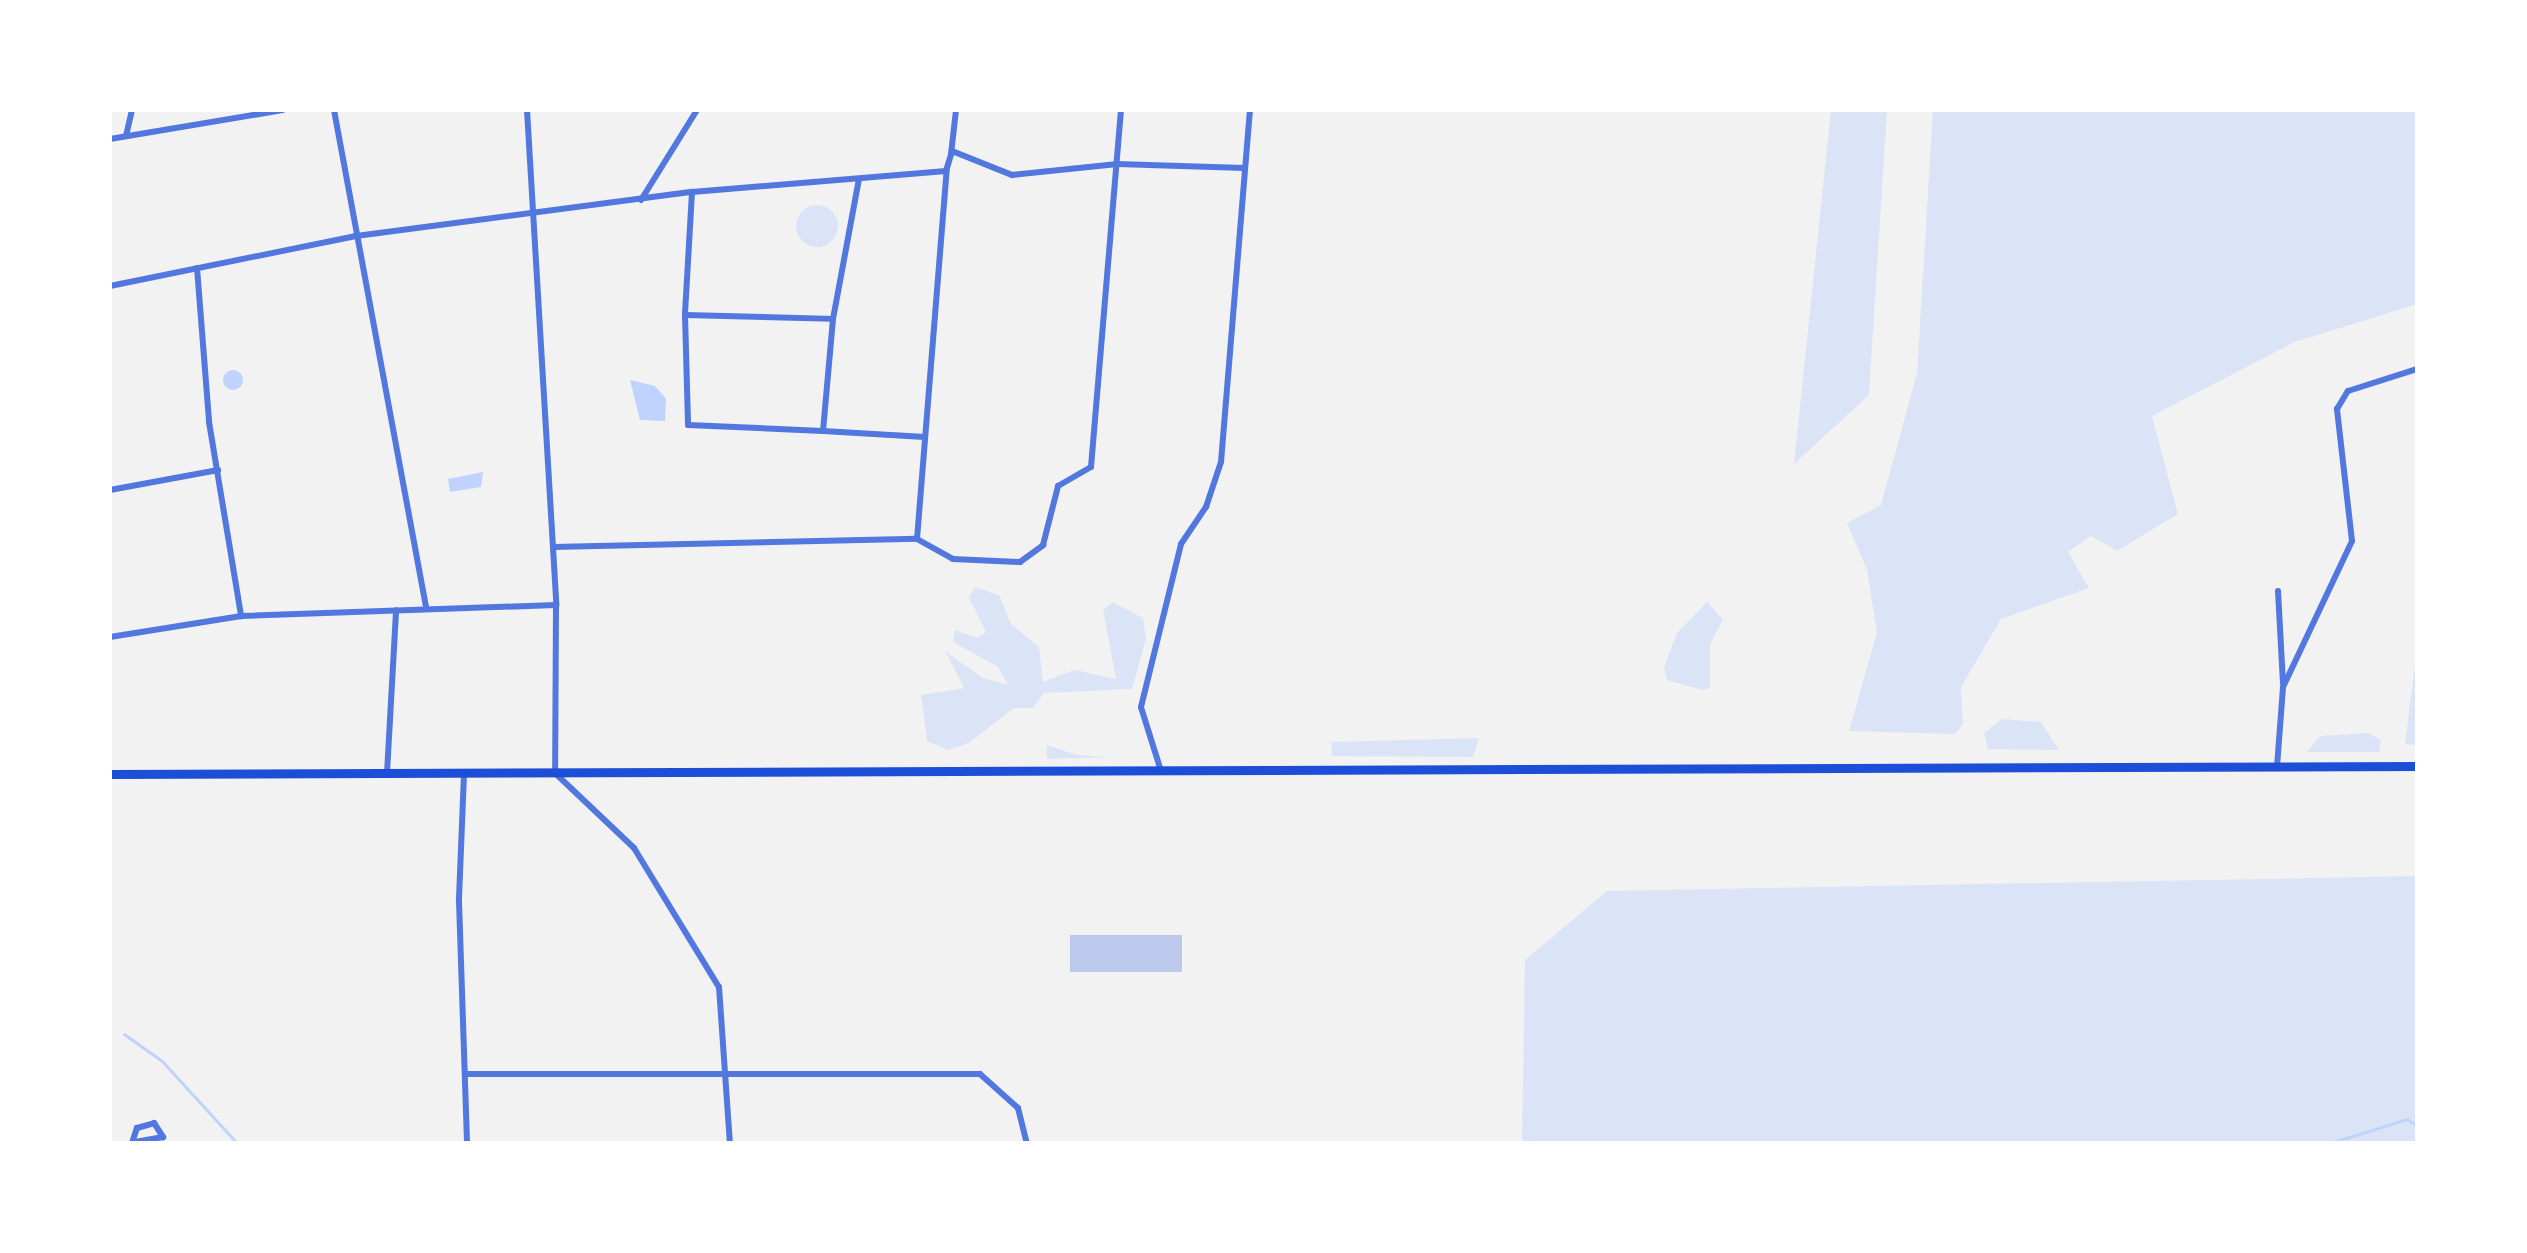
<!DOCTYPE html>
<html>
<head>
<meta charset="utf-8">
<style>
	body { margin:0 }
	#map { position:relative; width:2527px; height:1253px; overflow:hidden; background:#f2f2f2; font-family:Raleway,sans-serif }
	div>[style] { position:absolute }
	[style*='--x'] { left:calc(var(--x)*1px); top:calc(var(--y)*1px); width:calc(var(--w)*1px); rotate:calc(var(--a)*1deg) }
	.green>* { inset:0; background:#dbe4f7 }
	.round { border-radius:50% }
	.water>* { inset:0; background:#bfd3fe }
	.stream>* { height:3px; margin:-1.5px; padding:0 1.5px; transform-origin:1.5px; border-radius:1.5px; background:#bfd3fe }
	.building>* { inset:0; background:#bdc9ec; transform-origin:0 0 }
	.minor>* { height:6px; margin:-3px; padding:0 3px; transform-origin:3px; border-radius:3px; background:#5277de }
	.primary>* { height:9px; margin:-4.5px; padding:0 4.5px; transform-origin:4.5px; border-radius:4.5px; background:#1d4ed8 }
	span { translate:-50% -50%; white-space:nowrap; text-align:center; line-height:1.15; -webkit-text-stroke:7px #fff; paint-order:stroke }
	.frame { position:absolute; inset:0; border:112px solid #fff; pointer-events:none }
</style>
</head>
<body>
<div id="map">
	<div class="green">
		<i style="clip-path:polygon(1831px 110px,1887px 110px,1869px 395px,1794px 464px)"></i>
		<i style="clip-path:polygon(1933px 110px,2417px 110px,2417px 304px,2295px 342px,2152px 416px,2178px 514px,2117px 551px,2091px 536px,2068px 552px,2089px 588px,2001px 619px,1961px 687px,1963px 724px,1955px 734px,1849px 731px,1877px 632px,1867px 570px,1847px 523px,1881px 505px,1917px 373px)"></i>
		<i class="round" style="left:796px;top:205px;width:42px;height:42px"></i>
		<i style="clip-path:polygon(975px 587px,999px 595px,1011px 624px,1039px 647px,1043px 682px,1074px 670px,1116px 679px,1103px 610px,1113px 602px,1143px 618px,1146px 639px,1132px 689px,1044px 693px,1033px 708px,1014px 708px,969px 743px,948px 750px,927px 741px,921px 695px,964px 688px,945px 651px,983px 678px,1008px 685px,998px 667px,953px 642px,955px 630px,977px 638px,986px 632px,969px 597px)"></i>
		<i style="clip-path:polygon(1707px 602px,1723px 620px,1710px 644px,1710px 688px,1702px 690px,1667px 680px,1664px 667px,1677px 633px)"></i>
		<i style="clip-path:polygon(2417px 649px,2417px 745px,2405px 744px)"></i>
		<i style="clip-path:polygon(2002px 719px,2041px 722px,2059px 750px,1988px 749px,1984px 733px)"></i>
		<i style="clip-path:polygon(2368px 733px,2381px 740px,2379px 752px,2307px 752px,2320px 736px)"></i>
		<i style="clip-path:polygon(1479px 738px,1473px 757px,1332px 756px,1331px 742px)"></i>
		<i style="clip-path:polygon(1047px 745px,1077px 755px,1110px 757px,1047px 759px)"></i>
		<i style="clip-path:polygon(2417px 876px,2417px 1143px,1522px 1143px,1525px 960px,1607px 891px)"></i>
	</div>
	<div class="water">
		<i class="round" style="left:223px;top:370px;width:20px;height:20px"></i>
		<i style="clip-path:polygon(630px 380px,655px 386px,666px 399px,665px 421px,640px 420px)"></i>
		<i style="clip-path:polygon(483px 472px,481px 487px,450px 492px,448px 479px)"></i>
	</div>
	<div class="stream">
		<i style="--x:124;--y:1034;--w:47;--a:35.4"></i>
		<i style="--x:162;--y:1061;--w:111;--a:47.6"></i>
		<i style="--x:2330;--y:1143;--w:81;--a:-17.3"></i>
		<i style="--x:2407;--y:1119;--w:12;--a:35"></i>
	</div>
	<div class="building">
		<i style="left:1070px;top:935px;width:112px;height:37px"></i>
	</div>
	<div class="minor">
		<i style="--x:334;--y:110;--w:505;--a:79.51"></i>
		<i style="--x:527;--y:110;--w:496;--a:86.6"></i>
		<i style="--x:556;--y:605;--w:168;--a:90.3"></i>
		<i style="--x:555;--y:773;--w:109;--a:43.5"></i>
		<i style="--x:634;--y:848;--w:163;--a:58.6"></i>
		<i style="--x:719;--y:987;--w:156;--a:86"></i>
		<i style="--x:126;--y:136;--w:27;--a:-77"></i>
		<i style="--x:110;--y:139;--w:175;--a:-9.5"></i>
		<i style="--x:952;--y:151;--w:65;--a:21.8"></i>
		<i style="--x:1012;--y:175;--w:106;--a:-6"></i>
		<i style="--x:1117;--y:164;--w:128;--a:1.8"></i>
		<i style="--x:951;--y:154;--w:44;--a:-83.5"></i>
		<i style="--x:692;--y:192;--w:123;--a:93.3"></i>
		<i style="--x:685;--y:315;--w:148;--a:1.5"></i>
		<i style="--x:641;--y:200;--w:106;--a:-58.1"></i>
		<i style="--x:197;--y:268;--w:154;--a:85.5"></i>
		<i style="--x:209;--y:422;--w:197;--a:80.6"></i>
		<i style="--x:110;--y:286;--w:251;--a:-11.5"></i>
		<i style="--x:356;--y:236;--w:339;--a:-7.5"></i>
		<i style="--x:692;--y:192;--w:255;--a:-4.7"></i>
		<i style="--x:946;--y:171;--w:21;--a:-73"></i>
		<i style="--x:685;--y:315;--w:110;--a:88.4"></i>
		<i style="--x:688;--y:425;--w:135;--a:2.5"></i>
		<i style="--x:823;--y:431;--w:112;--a:-84.9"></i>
		<i style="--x:833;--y:319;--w:142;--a:-79.5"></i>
		<i style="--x:823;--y:431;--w:102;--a:3.4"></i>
		<i style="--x:110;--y:490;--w:110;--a:-10.5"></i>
		<i style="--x:917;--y:539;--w:41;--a:29.1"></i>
		<i style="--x:953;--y:559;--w:67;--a:2.6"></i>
		<i style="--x:1020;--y:562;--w:29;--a:-36"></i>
		<i style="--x:1043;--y:545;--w:61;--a:-75.7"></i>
		<i style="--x:1058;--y:486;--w:38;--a:-30"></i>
		<i style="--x:1091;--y:467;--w:358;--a:-85.2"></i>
		<i style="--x:553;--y:547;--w:364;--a:-1.3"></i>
		<i style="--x:917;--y:539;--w:371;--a:-85.4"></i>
		<i style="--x:2278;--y:591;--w:92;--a:86.9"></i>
		<i style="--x:110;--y:637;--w:133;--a:-9.1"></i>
		<i style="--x:241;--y:616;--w:315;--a:-2"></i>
		<i style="--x:2277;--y:767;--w:80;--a:-85.7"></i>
		<i style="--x:2283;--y:687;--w:161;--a:-64.7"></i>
		<i style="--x:2352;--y:541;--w:133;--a:-96.5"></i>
		<i style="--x:2337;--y:409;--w:21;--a:-59"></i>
		<i style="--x:2348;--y:391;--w:72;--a:-17.7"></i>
		<i style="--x:1161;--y:771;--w:67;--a:-107.4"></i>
		<i style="--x:1141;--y:707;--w:168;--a:-76.2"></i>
		<i style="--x:1181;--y:544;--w:45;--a:-56"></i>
		<i style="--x:1206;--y:507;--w:47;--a:-71.6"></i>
		<i style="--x:1221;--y:462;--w:353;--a:-85.3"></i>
		<i style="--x:387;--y:773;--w:163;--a:-86.8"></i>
		<i style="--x:464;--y:774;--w:127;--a:92.3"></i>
		<i style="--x:459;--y:901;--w:242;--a:88.1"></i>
		<i style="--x:466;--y:1074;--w:514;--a:0"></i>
		<i style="--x:980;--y:1074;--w:51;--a:41.8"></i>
		<i style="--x:1018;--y:1108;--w:36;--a:76"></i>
		<i style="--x:132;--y:1143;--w:16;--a:-72"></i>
		<i style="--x:137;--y:1128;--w:18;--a:-16"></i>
		<i style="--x:154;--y:1123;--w:17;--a:57"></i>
		<i style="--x:163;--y:1137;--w:27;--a:170"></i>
	</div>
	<div class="primary">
		<i style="--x:110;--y:774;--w:2307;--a:-0.2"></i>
	</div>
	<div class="frame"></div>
</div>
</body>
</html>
